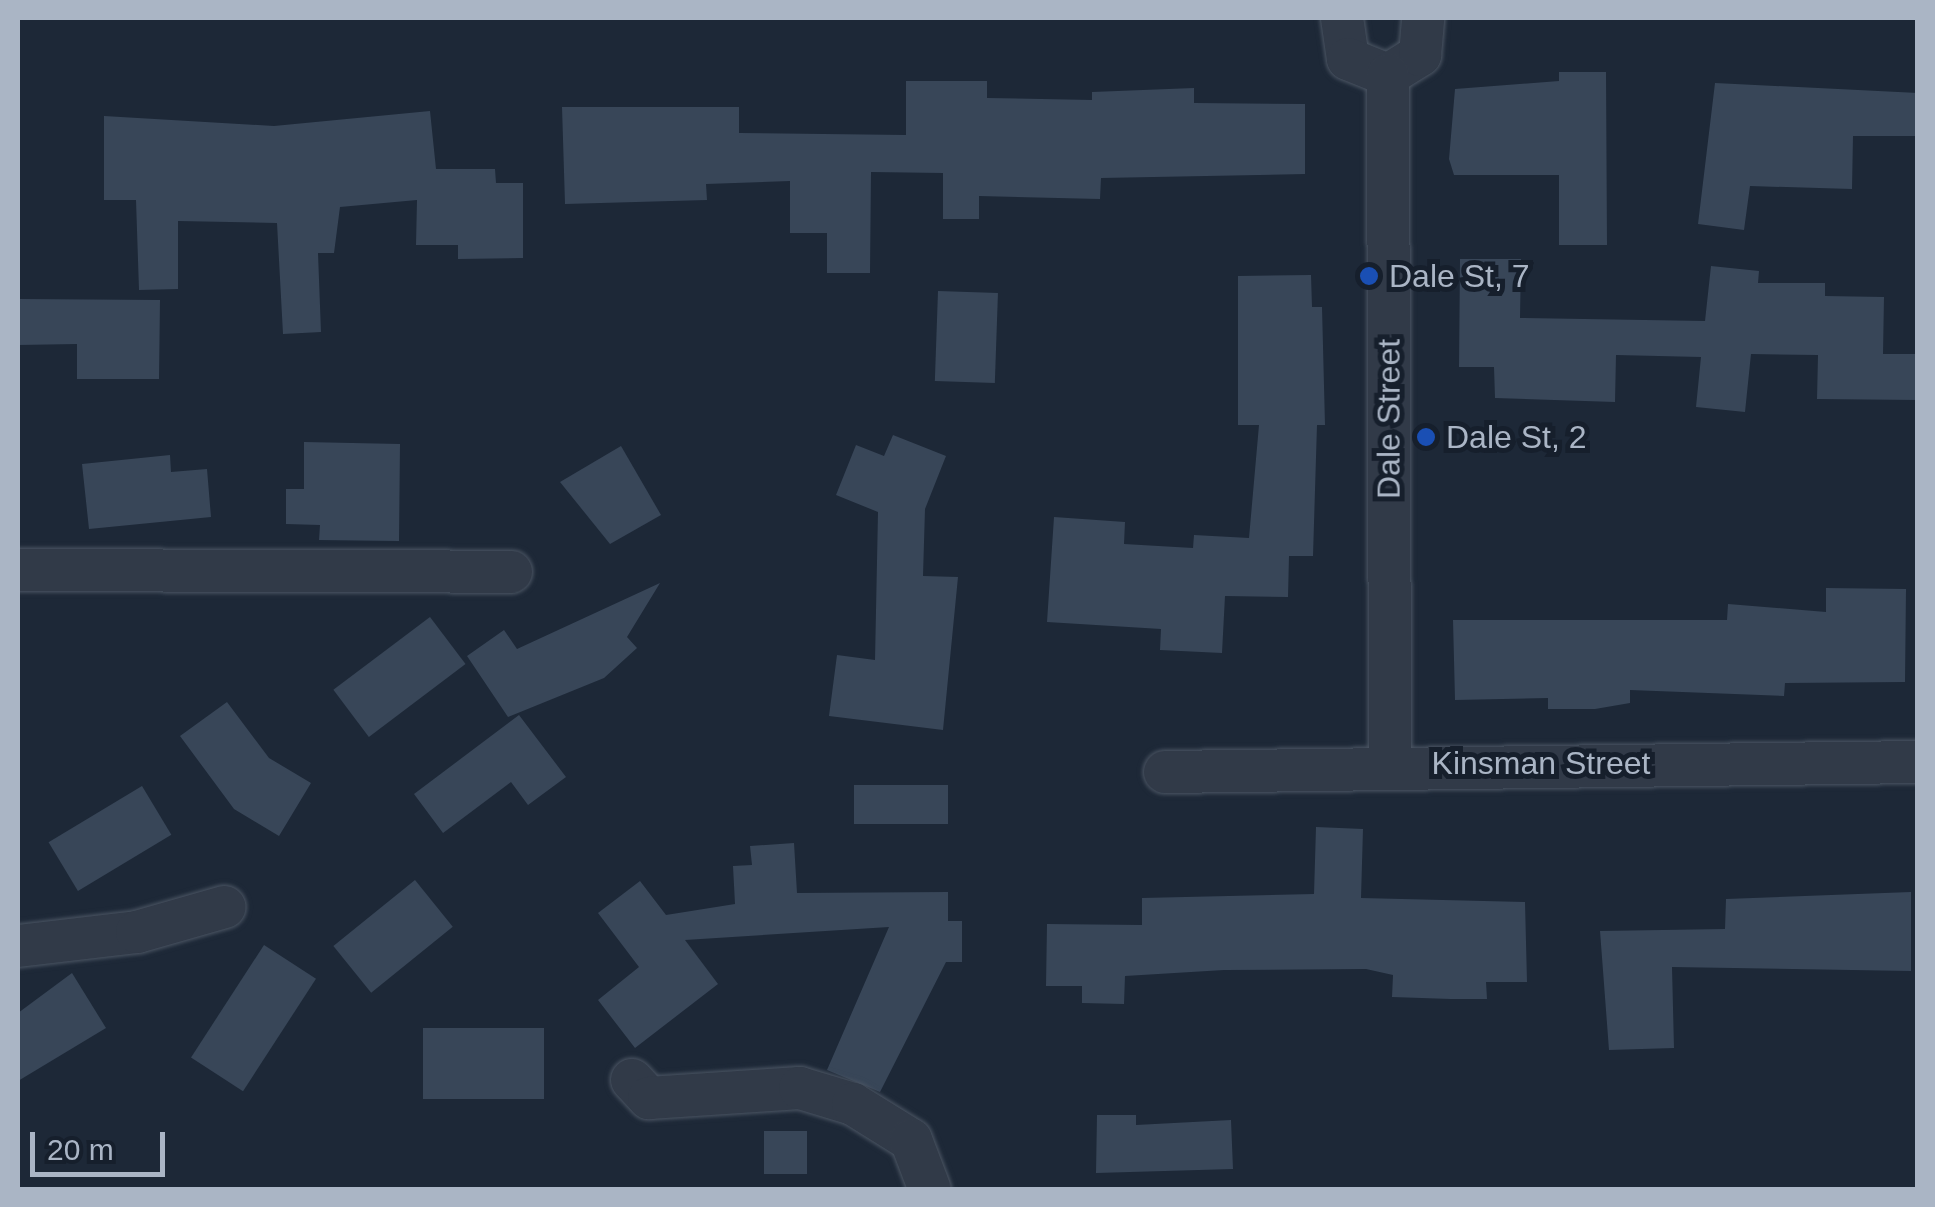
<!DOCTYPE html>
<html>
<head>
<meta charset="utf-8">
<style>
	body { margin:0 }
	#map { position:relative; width:1935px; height:1207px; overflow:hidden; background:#1d2837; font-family:Arial,sans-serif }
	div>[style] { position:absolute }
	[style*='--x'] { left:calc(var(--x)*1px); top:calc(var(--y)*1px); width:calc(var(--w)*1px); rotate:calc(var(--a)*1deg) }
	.building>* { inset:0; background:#384658; transform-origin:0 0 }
	.roads { filter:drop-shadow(0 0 2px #4b5563) drop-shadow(0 0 2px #4b5563) }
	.minor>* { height:42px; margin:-21px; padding:0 21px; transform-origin:21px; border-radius:21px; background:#313a48 }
	.dots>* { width:28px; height:28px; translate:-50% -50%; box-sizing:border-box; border:5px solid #161f2c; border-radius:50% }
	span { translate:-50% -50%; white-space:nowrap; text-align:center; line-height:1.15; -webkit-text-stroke:10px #161f2c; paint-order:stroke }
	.poi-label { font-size:32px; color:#aab5c5 }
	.left { translate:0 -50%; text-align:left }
	.street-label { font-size:32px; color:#aab5c5 }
	.frame { position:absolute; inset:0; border:20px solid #aab5c5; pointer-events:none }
	.scale { position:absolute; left:30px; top:1132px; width:135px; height:45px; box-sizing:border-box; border:5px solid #aab5c5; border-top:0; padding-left:12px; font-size:30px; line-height:35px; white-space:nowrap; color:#aab5c5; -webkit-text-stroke:8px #161f2c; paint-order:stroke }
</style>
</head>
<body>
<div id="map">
	<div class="building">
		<i style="clip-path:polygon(1559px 72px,1606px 72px,1607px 245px,1559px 245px,1559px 175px,1454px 175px,1449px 159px,1455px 89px,1559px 81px)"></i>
		<i style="clip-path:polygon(906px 81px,987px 81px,987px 98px,1092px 100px,1092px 92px,1194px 88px,1194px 103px,1305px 104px,1305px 174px,1101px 178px,1100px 199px,979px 196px,979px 219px,943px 219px,943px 173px,871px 172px,870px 273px,827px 273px,827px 233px,790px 233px,790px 181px,706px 184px,707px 200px,565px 204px,562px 107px,739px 107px,739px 133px,906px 135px)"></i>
		<i style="clip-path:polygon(1715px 83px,1918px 93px,1918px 136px,1853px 136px,1852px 189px,1750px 186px,1744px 230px,1698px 224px)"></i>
		<i style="clip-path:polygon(430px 111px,436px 169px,495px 169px,496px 183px,523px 183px,523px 258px,458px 259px,458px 245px,416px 245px,417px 200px,340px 207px,334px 253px,318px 253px,321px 332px,283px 334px,277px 223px,178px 221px,178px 289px,139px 290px,136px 200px,104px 200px,104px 116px,274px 126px)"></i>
		<i style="clip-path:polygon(1460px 259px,1521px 259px,1520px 318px,1705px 321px,1711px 266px,1759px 271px,1758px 283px,1825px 283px,1825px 296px,1884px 297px,1883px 354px,1918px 354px,1918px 400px,1817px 399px,1818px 355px,1751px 354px,1745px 412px,1696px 407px,1701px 357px,1616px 355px,1615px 402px,1495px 398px,1494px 367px,1459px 367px)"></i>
		<i style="clip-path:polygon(1311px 275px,1312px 307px,1322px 307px,1325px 425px,1317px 425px,1313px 556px,1289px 556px,1288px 597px,1225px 596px,1222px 653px,1160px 650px,1161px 629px,1047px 622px,1054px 517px,1125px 522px,1124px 544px,1193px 548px,1194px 535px,1249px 538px,1259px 425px,1238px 425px,1238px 276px)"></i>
		<i style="left:938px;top:291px;width:60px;height:90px;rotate:2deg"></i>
		<i style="clip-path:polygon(18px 299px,160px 300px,159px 379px,77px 379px,77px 344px,18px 345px)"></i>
		<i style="clip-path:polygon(893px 435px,946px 456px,925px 509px,923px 576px,958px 577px,943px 730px,829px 716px,837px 655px,875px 660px,878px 512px,836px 495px,856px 445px,884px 456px)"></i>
		<i style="clip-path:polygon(304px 442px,400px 444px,399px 541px,319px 540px,320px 525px,286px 524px,286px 489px,304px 489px)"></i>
		<i style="clip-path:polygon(621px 446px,661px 515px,610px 544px,560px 482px)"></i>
		<i style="clip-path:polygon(170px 455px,171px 472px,207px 469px,211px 517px,89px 529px,82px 464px)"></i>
		<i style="clip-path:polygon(660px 583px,627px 637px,637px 648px,604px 678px,508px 717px,467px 656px,504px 630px,517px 649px)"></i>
		<i style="clip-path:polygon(1826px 588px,1906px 589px,1905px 682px,1785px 683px,1784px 696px,1630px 690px,1630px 703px,1595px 709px,1548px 709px,1548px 698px,1455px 700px,1453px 620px,1727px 620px,1728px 604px,1826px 612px)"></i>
		<i style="left:430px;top:617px;width:59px;height:121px;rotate:53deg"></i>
		<i style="clip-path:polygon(227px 702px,269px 758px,311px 783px,279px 836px,234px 809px,180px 736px)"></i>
		<i style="clip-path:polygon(519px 715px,566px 777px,528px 805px,511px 782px,443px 833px,414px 794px)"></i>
		<i style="left:854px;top:785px;width:94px;height:39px"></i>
		<i style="left:142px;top:786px;width:57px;height:109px;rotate:59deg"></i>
		<i style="clip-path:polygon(1316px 827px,1363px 829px,1361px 898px,1525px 902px,1527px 982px,1486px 982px,1487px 999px,1451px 999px,1392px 997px,1393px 975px,1366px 969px,1224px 970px,1125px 976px,1124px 1004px,1082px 1003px,1082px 986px,1046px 986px,1047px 924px,1142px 925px,1142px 898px,1314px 894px)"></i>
		<i style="clip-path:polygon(794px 843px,797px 893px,948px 892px,948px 921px,962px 921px,962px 962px,946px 962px,880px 1092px,827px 1070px,889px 927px,685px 940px,718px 984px,635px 1048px,598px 1000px,639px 967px,598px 913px,640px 881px,666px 915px,735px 904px,733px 866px,752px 865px,750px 846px)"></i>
		<i style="left:415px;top:880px;width:60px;height:105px;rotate:51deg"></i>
		<i style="clip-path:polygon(1911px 892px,1911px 971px,1672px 967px,1674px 1048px,1609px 1050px,1600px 931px,1725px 929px,1726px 899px)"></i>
		<i style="left:264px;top:945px;width:62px;height:134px;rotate:33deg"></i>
		<i style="clip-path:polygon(72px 973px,106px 1028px,18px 1081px,18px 1013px)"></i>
		<i style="left:423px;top:1028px;width:121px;height:71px"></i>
		<i style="clip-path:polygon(1097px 1115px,1136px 1115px,1136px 1125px,1231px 1120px,1233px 1169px,1096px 1173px)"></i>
		<i style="left:764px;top:1131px;width:43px;height:43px"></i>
	</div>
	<div class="roads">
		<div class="minor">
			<i style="--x:1342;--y:18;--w:41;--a:81.7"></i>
			<i style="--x:1348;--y:59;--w:43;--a:21.8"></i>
			<i style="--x:1388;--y:75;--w:38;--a:-32"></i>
			<i style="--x:1420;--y:55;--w:37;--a:-85"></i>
			<i style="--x:1388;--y:75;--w:688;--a:89.83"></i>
			<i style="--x:18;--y:570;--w:493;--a:0.2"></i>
			<i style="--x:1165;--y:772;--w:753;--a:-0.76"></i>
			<i style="--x:18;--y:946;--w:120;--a:-6.7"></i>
			<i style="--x:137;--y:932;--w:91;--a:-15.9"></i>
			<i style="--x:632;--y:1080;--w:25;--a:47"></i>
			<i style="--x:649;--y:1098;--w:151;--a:-3.8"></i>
			<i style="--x:800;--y:1088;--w:55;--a:16.8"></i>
			<i style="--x:853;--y:1104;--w:68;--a:31.8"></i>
			<i style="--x:911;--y:1140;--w:53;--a:69.2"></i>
		</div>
	</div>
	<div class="dots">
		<i style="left:1369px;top:276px;background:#1a4fb4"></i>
		<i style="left:1426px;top:437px;background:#1a4fb4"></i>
	</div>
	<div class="poi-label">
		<span class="left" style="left:1389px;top:276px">Dale St, 7</span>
		<span class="left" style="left:1446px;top:437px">Dale St, 2</span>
	</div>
	<div class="street-label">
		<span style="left:1389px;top:419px;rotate:-90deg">Dale Street</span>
		<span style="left:1541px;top:763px">Kinsman Street</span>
	</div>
	<div class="frame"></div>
	<div class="scale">20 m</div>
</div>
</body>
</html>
